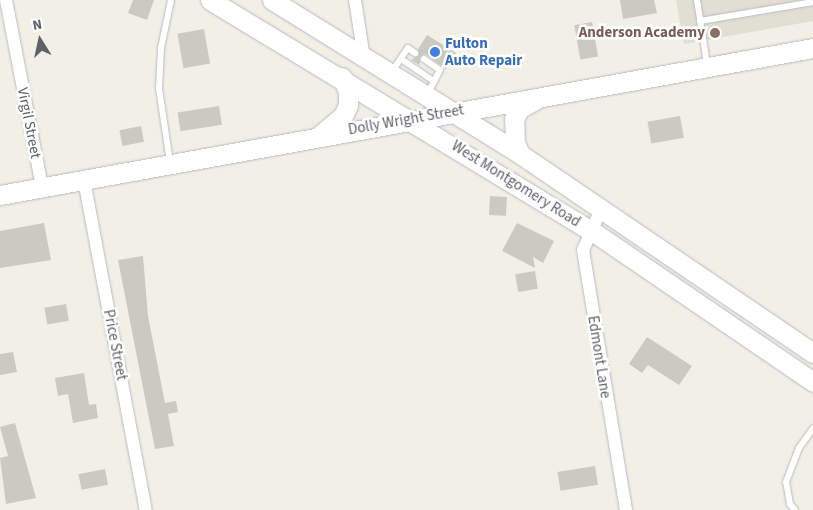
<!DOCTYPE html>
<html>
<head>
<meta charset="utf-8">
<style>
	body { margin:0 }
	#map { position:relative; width:813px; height:510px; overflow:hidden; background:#f1efe6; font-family:"Source Sans 3",sans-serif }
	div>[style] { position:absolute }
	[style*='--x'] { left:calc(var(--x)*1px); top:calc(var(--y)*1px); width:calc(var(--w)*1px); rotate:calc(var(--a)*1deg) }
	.education>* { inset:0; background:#e1ded4 }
	.building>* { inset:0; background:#ccc9c3; transform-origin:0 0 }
	.roads { filter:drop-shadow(0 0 1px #b8bbc0) drop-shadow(0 0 1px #b8bbc0) }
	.lane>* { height:6px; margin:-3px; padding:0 3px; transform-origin:3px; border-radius:3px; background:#fff }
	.street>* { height:12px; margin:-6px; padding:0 6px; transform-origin:6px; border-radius:6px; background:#fff }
	.secondary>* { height:19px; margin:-9.5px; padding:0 9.5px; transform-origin:9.5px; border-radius:9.5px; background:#fff }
	.dots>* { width:14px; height:14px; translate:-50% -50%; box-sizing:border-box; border:2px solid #fff; border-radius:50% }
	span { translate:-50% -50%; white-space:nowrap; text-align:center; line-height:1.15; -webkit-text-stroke:5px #fff; paint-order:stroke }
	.education-label { font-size:15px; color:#785e54; font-weight:700 }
	.right { translate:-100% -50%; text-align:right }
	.shop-label { font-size:15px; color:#366cbe; font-weight:700 }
	.left { translate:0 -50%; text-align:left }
	.street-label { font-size:15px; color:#5e6167 }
	.north { position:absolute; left:15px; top:15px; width:50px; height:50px; -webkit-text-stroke:4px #fff; paint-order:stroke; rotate:350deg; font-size:14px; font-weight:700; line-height:20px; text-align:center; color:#5e6167 }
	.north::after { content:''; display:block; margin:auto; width:18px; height:22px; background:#5e6167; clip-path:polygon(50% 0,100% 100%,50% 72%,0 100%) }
</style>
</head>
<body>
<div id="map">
	<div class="education">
		<i style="clip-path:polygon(676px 0,813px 0,813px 21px,684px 44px)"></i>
	</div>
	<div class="building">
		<i style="clip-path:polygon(133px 0,154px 0,147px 20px,128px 13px)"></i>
		<i style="clip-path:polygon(620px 0,654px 0,657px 13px,623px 19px)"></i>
		<i style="left:592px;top:22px;width:35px;height:18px;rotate:80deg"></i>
		<i style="left:204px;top:29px;width:35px;height:27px;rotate:80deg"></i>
		<i style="clip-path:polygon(427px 35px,456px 53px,446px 69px,425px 54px,420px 57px,420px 65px,411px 60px,419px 55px,418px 49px)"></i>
		<i style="left:219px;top:106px;width:19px;height:42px;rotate:81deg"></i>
		<i style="left:680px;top:116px;width:22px;height:33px;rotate:80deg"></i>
		<i style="left:141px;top:126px;width:16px;height:22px;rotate:79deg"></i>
		<i style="left:490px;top:196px;width:17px;height:19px;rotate:3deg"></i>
		<i style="clip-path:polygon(44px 223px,51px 260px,0 268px,0 231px)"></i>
		<i style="clip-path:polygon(517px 223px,554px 241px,543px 263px,533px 257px,535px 268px,502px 251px)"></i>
		<i style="clip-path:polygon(143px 256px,148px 316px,165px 403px,176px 401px,178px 412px,168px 414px,174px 446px,155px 449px,118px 260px)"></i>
		<i style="left:535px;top:271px;width:18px;height:20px;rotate:81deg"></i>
		<i style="left:66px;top:304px;width:17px;height:22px;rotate:80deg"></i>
		<i style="clip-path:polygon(647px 337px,692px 366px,679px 385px,648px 365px,642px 373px,629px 364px)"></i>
		<i style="clip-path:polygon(13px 352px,17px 372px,0 375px,0 354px)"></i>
		<i style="clip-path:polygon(84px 373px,89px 405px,96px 404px,98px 418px,73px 423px,68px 394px,58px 396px,55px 378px)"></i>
		<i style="clip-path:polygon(15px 423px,36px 498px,6px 504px,0 458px,8px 456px,0 427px)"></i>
		<i style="left:595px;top:466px;width:19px;height:38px;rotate:81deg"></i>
		<i style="left:105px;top:469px;width:16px;height:27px;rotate:79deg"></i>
	</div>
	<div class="roads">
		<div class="lane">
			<i style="--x:697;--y:0;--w:65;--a:81.1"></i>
			<i style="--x:700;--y:21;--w:115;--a:-9.5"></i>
			<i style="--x:401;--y:59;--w:40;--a:34"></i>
			<i style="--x:424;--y:59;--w:19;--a:35"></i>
			<i style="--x:440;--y:70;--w:27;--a:118"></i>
			<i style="--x:391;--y:73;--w:30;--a:-56"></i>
			<i style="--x:408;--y:48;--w:9;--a:36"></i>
			<i style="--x:170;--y:162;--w:75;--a:-98.5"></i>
			<i style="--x:159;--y:88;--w:40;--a:-87.1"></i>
			<i style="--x:161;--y:48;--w:49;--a:-78.2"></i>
			<i style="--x:795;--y:510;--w:8;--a:-130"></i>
			<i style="--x:790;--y:504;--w:22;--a:-100"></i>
			<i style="--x:786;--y:482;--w:36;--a:-69"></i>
			<i style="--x:799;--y:448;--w:24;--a:-54"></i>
		</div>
		<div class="street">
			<i style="--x:6;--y:0;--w:190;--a:79.1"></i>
			<i style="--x:355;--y:0;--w:59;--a:81.2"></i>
			<i style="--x:84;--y:180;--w:336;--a:79.4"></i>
			<i style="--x:602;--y:207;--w:47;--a:113.8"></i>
			<i style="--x:583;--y:250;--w:264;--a:80.6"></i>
		</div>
		<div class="secondary">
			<i style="--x:210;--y:0;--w:446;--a:31.2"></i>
			<i style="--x:592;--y:231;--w:268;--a:34.3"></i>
			<i style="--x:272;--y:0;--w:292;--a:31.8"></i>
			<i style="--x:520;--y:154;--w:354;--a:34.2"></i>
			<i style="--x:320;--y:135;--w:30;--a:-40"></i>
			<i style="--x:343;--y:116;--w:12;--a:-66"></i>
			<i style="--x:348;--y:105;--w:13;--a:-90"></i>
			<i style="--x:348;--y:92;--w:16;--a:-112"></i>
			<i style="--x:520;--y:154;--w:12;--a:-114"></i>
			<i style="--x:515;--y:143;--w:24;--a:-92"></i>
			<i style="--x:514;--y:119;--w:11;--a:-63"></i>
			<i style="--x:519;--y:109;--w:18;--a:-29"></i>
			<i style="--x:0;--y:195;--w:826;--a:-10.25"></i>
		</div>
	</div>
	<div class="dots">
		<i style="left:715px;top:33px;background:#8d6e63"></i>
		<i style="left:435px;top:52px;background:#3f7fe0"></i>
	</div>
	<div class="education-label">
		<span class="right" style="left:705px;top:33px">Anderson Academy</span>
	</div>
	<div class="shop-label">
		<span class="left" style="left:445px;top:52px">Fulton<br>Auto Repair</span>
	</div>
	<div class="street-label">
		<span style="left:406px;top:120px;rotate:-10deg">Dolly Wright Street</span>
		<span style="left:29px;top:123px;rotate:79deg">Virgil Street</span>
		<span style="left:516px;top:184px;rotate:32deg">West Montgomery Road</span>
		<span style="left:115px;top:345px;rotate:79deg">Price Street</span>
		<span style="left:599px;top:357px;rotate:81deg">Edmont Lane</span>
	</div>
	<div class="north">N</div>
</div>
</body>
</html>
